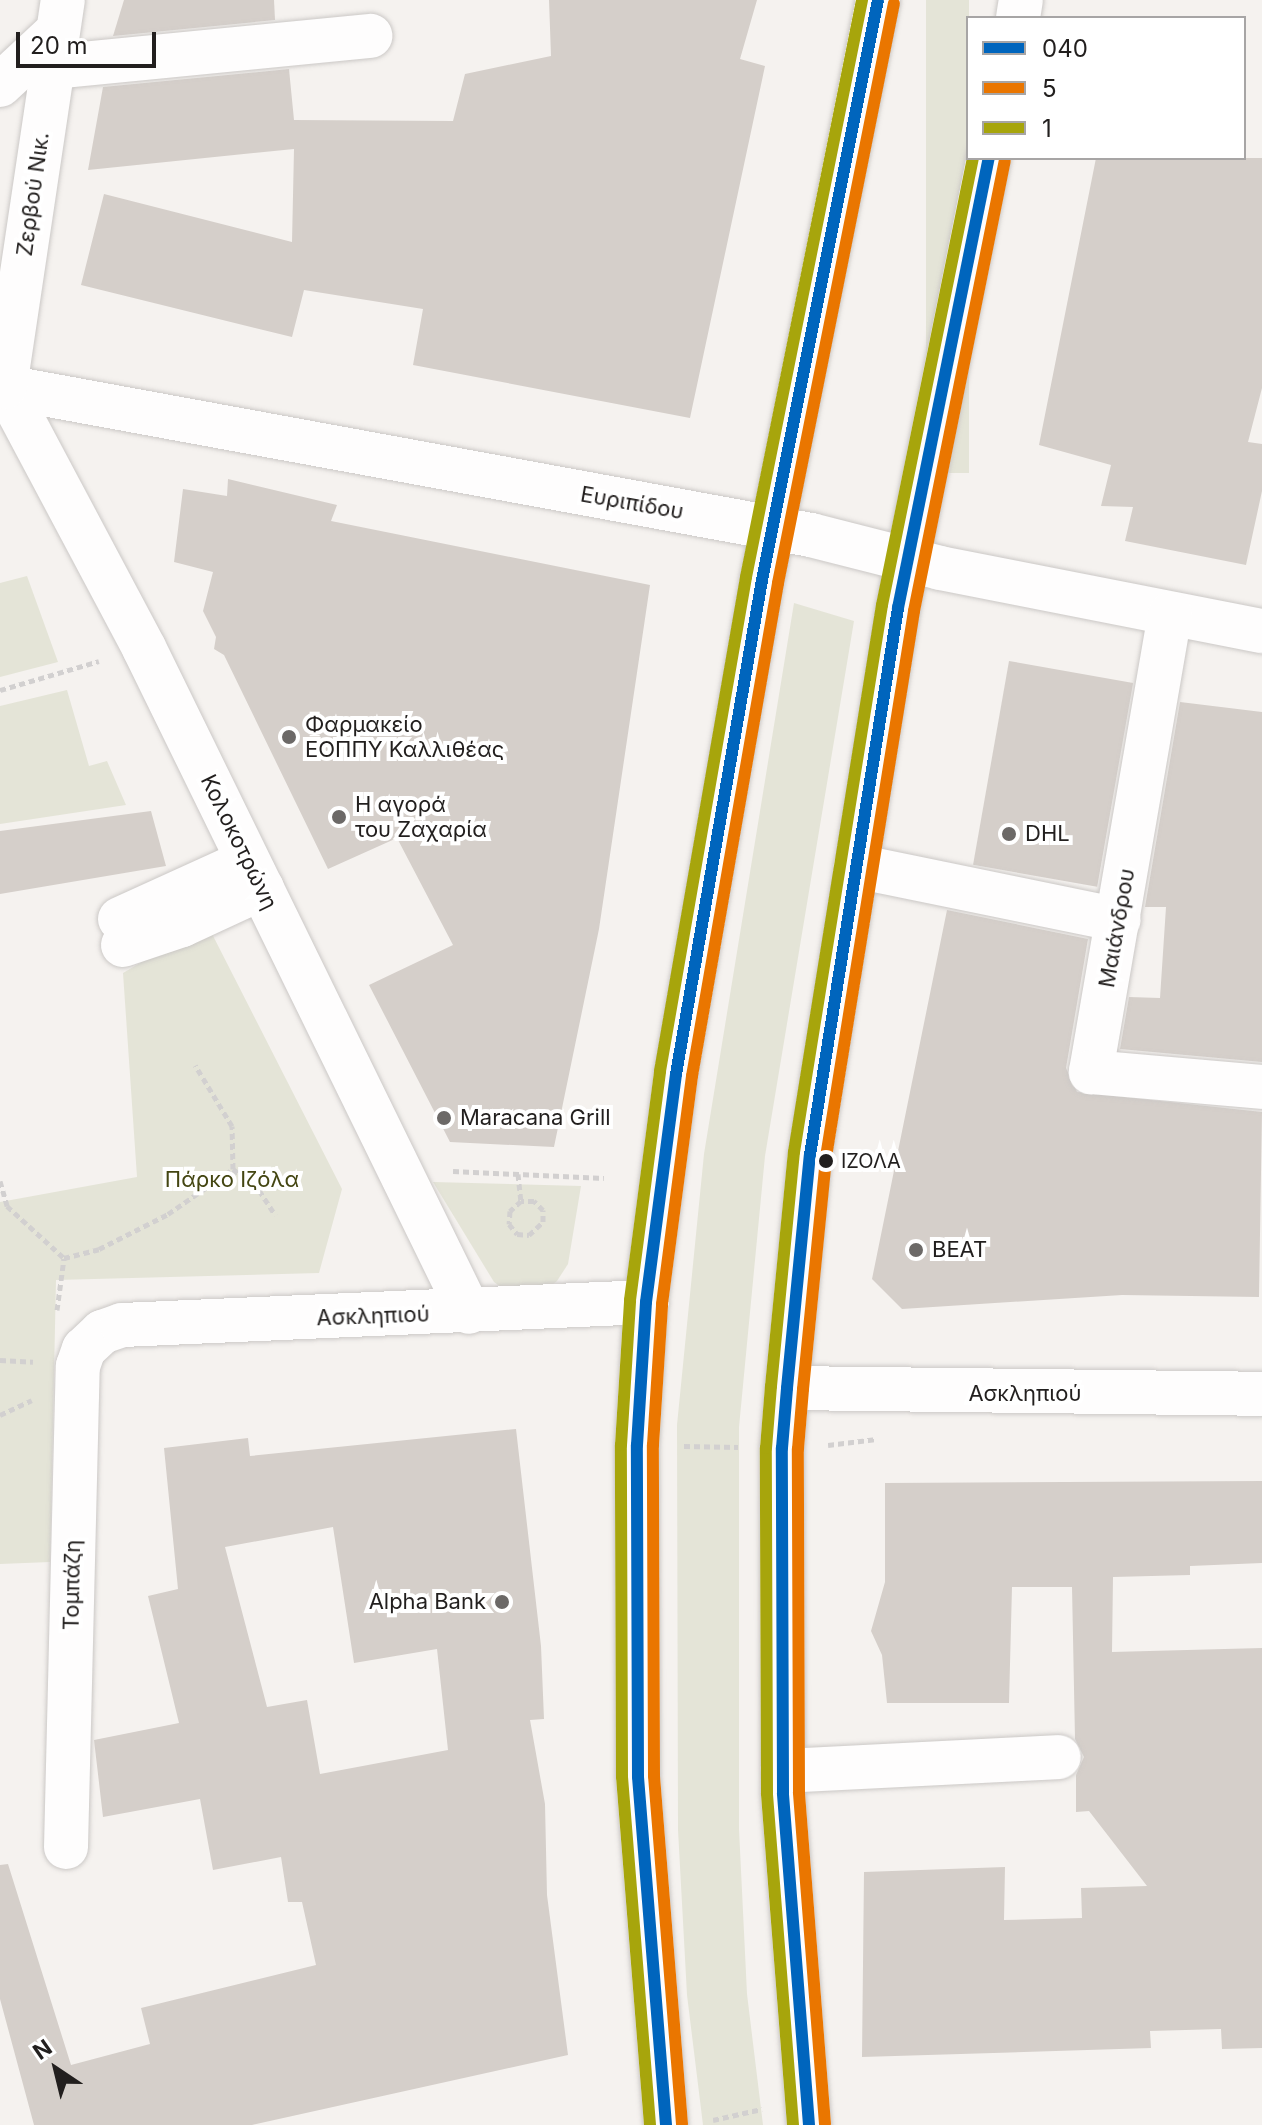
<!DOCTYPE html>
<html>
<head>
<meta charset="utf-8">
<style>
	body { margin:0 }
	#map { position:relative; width:1262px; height:2125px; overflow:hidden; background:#f5f2ef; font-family:Inter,sans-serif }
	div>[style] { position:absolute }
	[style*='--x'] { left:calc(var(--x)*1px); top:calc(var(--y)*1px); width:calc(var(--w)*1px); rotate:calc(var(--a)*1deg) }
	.green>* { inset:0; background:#e4e4d7; transform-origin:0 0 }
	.building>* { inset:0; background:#d5cfca; transform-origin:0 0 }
	.path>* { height:5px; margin-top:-2.5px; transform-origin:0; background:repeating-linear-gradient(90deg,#d2d0d0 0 6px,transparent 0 10px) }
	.roads { filter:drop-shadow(0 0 2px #cbc8c6) drop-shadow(0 0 2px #cbc8c6) }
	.minor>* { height:44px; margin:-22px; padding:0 22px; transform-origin:22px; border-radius:22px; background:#fefdfd }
	.major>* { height:44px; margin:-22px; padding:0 22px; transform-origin:22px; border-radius:22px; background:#fefdfd }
	.bus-1>* { height:12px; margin:-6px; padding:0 6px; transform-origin:6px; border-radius:6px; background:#0065bd }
	.bus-2>* { height:12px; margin:-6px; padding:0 6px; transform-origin:6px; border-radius:6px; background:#ea7600 }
	.bus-3>* { height:12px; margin:-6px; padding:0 6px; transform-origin:6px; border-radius:6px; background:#a7a50c }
	.dots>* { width:22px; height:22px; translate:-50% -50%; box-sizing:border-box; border:4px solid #fff; border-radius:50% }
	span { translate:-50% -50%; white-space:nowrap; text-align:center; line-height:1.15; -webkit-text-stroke:8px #fff; paint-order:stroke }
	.bus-label { font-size:20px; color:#221f1e }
	.left { translate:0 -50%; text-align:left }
	.street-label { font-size:22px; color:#221f1e }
	.poi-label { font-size:22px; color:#221f1e }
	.right { translate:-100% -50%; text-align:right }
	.park-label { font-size:22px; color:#444612 }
	.legend { position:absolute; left:966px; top:16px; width:280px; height:144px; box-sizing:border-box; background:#fff; border:2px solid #a7a5a5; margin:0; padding:10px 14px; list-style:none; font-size:24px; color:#221f1e }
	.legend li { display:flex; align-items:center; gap:16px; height:40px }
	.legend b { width:40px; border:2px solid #a7a5a5 }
	.north { position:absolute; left:16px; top:2029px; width:80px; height:80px; -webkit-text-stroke:6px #fff; paint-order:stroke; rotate:325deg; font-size:22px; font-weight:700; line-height:32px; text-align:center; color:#221f1e }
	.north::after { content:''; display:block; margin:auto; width:28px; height:36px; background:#221f1e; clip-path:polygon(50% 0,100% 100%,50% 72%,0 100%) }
	.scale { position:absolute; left:16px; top:32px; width:140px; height:36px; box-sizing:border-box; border:4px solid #221f1e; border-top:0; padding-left:10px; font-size:24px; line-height:28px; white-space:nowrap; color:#221f1e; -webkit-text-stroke:6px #fff; paint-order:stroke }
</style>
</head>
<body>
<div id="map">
	<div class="green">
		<i style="left:926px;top:0;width:43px;height:473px"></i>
		<i style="clip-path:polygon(27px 576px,58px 662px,0 677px,0 583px)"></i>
		<i style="clip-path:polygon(794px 603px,854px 621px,765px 1156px,739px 1427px,739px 1829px,747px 1994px,763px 2125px,703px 2125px,687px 1995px,678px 1830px,677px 1425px,704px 1154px)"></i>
		<i style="clip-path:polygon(67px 690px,89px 766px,107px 761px,126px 805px,0 824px,0 706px)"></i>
		<i style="clip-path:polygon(207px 924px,342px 1189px,319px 1273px,56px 1280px,50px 1562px,0 1564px,0 1202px,137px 1177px,123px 973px)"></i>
		<i style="clip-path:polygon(433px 1182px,581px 1186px,568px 1264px,557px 1281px,543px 1292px,509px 1293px,494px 1282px)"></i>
	</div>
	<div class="building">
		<i style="clip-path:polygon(124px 0,274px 0,275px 20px,113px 36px)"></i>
		<i style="clip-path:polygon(549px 0,757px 0,740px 59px,765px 66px,690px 418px,413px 365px,423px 309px,304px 290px,292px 337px,81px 285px,104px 194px,292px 242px,294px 149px,88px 170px,103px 87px,289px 69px,294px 120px,453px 121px,465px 74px,551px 56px)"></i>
		<i style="clip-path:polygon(1096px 158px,1262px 158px,1262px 388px,1248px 442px,1262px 444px,1262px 491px,1246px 565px,1125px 541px,1133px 507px,1101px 506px,1111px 465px,1039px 445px)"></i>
		<i style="clip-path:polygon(228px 479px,337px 505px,331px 521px,650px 585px,599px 929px,554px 1147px,450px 1142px,369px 985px,453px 945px,397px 838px,328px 869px,224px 655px,214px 649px,216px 637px,203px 611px,213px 572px,174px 562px,183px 489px,227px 496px)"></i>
		<i style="left:1009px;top:661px;width:126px;height:207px;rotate:10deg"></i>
		<i style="clip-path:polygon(1180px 702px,1262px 712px,1262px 1062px,1120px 1049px,1129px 997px,1160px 998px,1166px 907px,1145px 907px)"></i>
		<i style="clip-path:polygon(151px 811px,166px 866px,0 894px,0 831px)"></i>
		<i style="clip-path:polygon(947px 910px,1088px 939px,1066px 1068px,1077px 1092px,1262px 1112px,1259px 1297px,1122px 1295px,902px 1309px,872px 1279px)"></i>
		<i style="clip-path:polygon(evenodd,516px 1429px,541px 1646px,544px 1719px,530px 1720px,545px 1804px,547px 1895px,568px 2055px,252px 2125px,34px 2125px,0 1999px,0 1865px,8px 1864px,71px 2065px,150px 2044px,141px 2008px,316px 1965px,302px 1902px,288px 1902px,281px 1857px,213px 1870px,200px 1799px,103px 1817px,94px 1740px,179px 1723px,148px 1596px,178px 1589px,164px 1448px,248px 1438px,250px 1456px,516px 1429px,333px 1527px,354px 1663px,437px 1649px,448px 1750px,320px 1774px,307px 1700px,267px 1707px,225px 1547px,333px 1527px)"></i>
		<i style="clip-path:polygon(1262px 1481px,1262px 1563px,1190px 1566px,1190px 1575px,1113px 1577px,1112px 1652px,1262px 1648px,1262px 2048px,1222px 2049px,1221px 2029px,1150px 2031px,1151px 2048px,862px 2057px,864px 1872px,1005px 1867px,1004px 1920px,1082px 1918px,1081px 1888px,1147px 1886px,1089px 1811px,1076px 1812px,1076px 1775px,1084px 1757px,1075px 1739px,1072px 1587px,1012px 1587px,1009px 1703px,887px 1703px,882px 1655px,871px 1631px,885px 1582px,885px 1483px)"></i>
	</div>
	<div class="path">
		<i style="--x:0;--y:690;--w:103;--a:-16.3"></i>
		<i style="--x:233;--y:1169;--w:33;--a:39"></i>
		<i style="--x:259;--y:1190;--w:30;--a:57"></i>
		<i style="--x:453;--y:1171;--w:151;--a:2.7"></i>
		<i style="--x:518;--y:1174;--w:27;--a:84"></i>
		<i style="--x:521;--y:1201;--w:15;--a:138"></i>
		<i style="--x:510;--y:1211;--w:13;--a:94"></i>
		<i style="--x:509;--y:1224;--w:13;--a:51"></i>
		<i style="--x:517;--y:1234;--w:12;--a:5"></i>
		<i style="--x:529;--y:1235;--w:19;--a:-43"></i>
		<i style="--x:543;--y:1222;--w:12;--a:-90"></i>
		<i style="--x:543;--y:1210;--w:13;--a:-135"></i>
		<i style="--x:534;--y:1201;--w:13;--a:180"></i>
		<i style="--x:0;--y:1181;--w:26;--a:74"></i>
		<i style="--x:7;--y:1206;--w:77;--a:42.4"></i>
		<i style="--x:57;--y:1310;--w:52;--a:-82.3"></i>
		<i style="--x:64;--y:1258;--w:36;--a:-14"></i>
		<i style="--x:99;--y:1249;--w:77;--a:-26.9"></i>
		<i style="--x:168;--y:1214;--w:79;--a:-34.7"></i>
		<i style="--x:233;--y:1169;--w:43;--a:-91.3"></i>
		<i style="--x:232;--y:1126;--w:71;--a:-121.2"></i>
		<i style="--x:0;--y:1360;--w:33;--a:3"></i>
		<i style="--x:0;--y:1415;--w:35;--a:-25"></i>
		<i style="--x:828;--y:1445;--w:49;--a:-7"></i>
		<i style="--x:684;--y:1446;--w:54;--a:1.1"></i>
		<i style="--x:713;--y:2120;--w:50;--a:-12.7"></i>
	</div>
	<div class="roads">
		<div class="minor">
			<i style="--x:52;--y:67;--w:320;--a:-5.6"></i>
			<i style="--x:0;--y:85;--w:78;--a:-42.9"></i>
			<i style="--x:0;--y:377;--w:307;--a:62"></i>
			<i style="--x:144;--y:648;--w:739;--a:63.92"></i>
			<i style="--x:0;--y:386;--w:825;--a:10.41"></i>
			<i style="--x:811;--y:535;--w:133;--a:14.3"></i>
			<i style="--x:940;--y:568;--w:328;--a:11.1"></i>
			<i style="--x:5;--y:387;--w:391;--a:-81.5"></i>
			<i style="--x:1170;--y:614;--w:465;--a:99.8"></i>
			<i style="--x:1091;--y:1072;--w:172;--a:5"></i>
			<i style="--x:856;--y:866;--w:268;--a:11.6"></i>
			<i style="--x:120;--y:919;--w:131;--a:-24.4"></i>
			<i style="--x:123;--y:945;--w:62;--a:-18.7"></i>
			<i style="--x:182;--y:925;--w:88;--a:-24.8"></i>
			<i style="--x:787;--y:1388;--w:475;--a:0.7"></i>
			<i style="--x:783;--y:1771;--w:276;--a:-2.9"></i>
			<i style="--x:66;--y:1847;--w:481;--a:-88.6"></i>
			<i style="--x:78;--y:1366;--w:18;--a:-71"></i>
			<i style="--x:84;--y:1349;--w:25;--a:-43"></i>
			<i style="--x:102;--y:1332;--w:21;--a:-19"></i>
			<i style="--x:122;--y:1325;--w:525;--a:-2.51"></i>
		</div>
		<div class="major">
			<i style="--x:1018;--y:18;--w:18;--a:-81"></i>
			<i style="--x:666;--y:2125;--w:349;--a:-94.6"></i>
			<i style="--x:638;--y:1777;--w:332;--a:-90.2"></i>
			<i style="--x:637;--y:1445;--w:143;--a:-86.4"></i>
			<i style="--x:646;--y:1302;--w:230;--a:-82.5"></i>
			<i style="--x:676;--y:1074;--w:501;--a:-80.12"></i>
			<i style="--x:762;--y:580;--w:591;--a:-78.69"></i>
			<i style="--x:809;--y:2125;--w:333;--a:-94.5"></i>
			<i style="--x:783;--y:1793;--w:345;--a:-90.2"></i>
			<i style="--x:782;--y:1448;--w:60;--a:-85.2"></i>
			<i style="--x:787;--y:1388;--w:234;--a:-84.4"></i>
			<i style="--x:810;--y:1155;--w:554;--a:-80.86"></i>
			<i style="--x:898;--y:608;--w:459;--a:-78.6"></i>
		</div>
	</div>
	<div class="bus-1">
		<i style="--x:666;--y:2125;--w:349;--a:-94.6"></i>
		<i style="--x:638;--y:1777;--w:332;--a:-90.2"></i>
		<i style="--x:637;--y:1445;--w:143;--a:-86.4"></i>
		<i style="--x:646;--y:1302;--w:230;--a:-82.5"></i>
		<i style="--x:676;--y:1074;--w:501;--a:-80.12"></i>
		<i style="--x:762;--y:580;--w:591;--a:-78.69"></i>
		<i style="--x:809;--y:2125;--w:333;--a:-94.5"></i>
		<i style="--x:783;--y:1793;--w:345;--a:-90.2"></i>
		<i style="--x:782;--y:1448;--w:60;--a:-85.2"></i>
		<i style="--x:787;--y:1388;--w:234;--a:-84.4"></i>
		<i style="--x:810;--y:1155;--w:554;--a:-80.86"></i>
		<i style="--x:898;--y:608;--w:459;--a:-78.6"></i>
	</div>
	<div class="bus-2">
		<i style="--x:682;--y:2124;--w:349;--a:-94.6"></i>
		<i style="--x:654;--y:1776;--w:331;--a:-90.2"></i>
		<i style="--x:653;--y:1445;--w:141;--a:-86.3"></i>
		<i style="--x:662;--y:1304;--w:230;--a:-82.5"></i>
		<i style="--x:692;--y:1076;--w:500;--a:-80.1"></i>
		<i style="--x:778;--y:583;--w:591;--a:-78.69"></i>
		<i style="--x:825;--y:2124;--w:333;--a:-94.5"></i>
		<i style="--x:799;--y:1792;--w:343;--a:-90.2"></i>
		<i style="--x:798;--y:1449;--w:60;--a:-85.2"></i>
		<i style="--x:803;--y:1389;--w:233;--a:-84.3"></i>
		<i style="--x:826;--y:1157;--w:553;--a:-80.84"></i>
		<i style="--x:914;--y:611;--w:459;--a:-78.6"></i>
	</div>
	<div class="bus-3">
		<i style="--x:650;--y:2125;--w:349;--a:-94.6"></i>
		<i style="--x:622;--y:1777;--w:332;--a:-90.2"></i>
		<i style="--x:621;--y:1445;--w:145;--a:-86.4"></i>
		<i style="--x:630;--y:1300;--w:231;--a:-82.5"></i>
		<i style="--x:660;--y:1071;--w:501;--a:-80.12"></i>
		<i style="--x:746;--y:577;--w:589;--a:-78.63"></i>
		<i style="--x:793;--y:2125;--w:333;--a:-94.5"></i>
		<i style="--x:767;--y:1793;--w:345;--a:-90.2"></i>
		<i style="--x:766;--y:1448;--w:62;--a:-85.4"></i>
		<i style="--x:771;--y:1386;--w:235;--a:-84.4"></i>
		<i style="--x:794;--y:1152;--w:554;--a:-80.86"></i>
		<i style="--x:882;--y:605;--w:456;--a:-78.5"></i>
	</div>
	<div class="dots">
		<i style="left:289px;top:737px;background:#6c6967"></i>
		<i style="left:339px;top:817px;background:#6c6967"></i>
		<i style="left:1009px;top:834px;background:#6c6967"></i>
		<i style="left:444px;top:1118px;background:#6c6967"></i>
		<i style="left:826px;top:1161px;background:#221f1e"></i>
		<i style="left:916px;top:1250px;background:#6c6967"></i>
		<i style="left:502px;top:1602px;background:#6c6967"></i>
	</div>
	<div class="bus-label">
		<span class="left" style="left:841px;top:1161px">ΙΖΟΛΑ</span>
	</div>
	<div class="street-label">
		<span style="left:33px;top:194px;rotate:-82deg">Ζερβού Νικ.</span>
		<span style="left:632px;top:503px;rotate:10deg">Ευριπίδου</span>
		<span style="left:239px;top:842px;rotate:64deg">Κολοκοτρώνη</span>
		<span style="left:1117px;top:928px;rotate:-80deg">Μαιάνδρου</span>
		<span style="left:373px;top:1316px;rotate:-2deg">Ασκληπιού</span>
		<span style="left:1025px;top:1394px">Ασκληπιού</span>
		<span style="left:72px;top:1585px;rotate:-89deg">Τομπάζη</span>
	</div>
	<div class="poi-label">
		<span class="left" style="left:305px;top:737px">Φαρμακείο<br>ΕΟΠΠΥ Καλλιθέας</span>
		<span class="left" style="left:355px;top:817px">Η αγορά<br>του Ζαχαρία</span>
		<span class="left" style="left:1025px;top:834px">DHL</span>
		<span class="left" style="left:460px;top:1118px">Maracana Grill</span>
		<span class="left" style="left:932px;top:1250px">ΒΕΑΤ</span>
		<span class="right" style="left:486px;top:1602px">Alpha Bank</span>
	</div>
	<div class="park-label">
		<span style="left:232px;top:1180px">Πάρκο Ιζόλα</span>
	</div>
	<ul class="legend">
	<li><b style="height:10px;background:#0065bd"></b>040</li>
	<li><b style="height:10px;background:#ea7600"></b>5</li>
	<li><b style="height:10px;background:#a7a50c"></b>1</li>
	</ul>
	<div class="north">N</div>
	<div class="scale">20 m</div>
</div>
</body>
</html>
